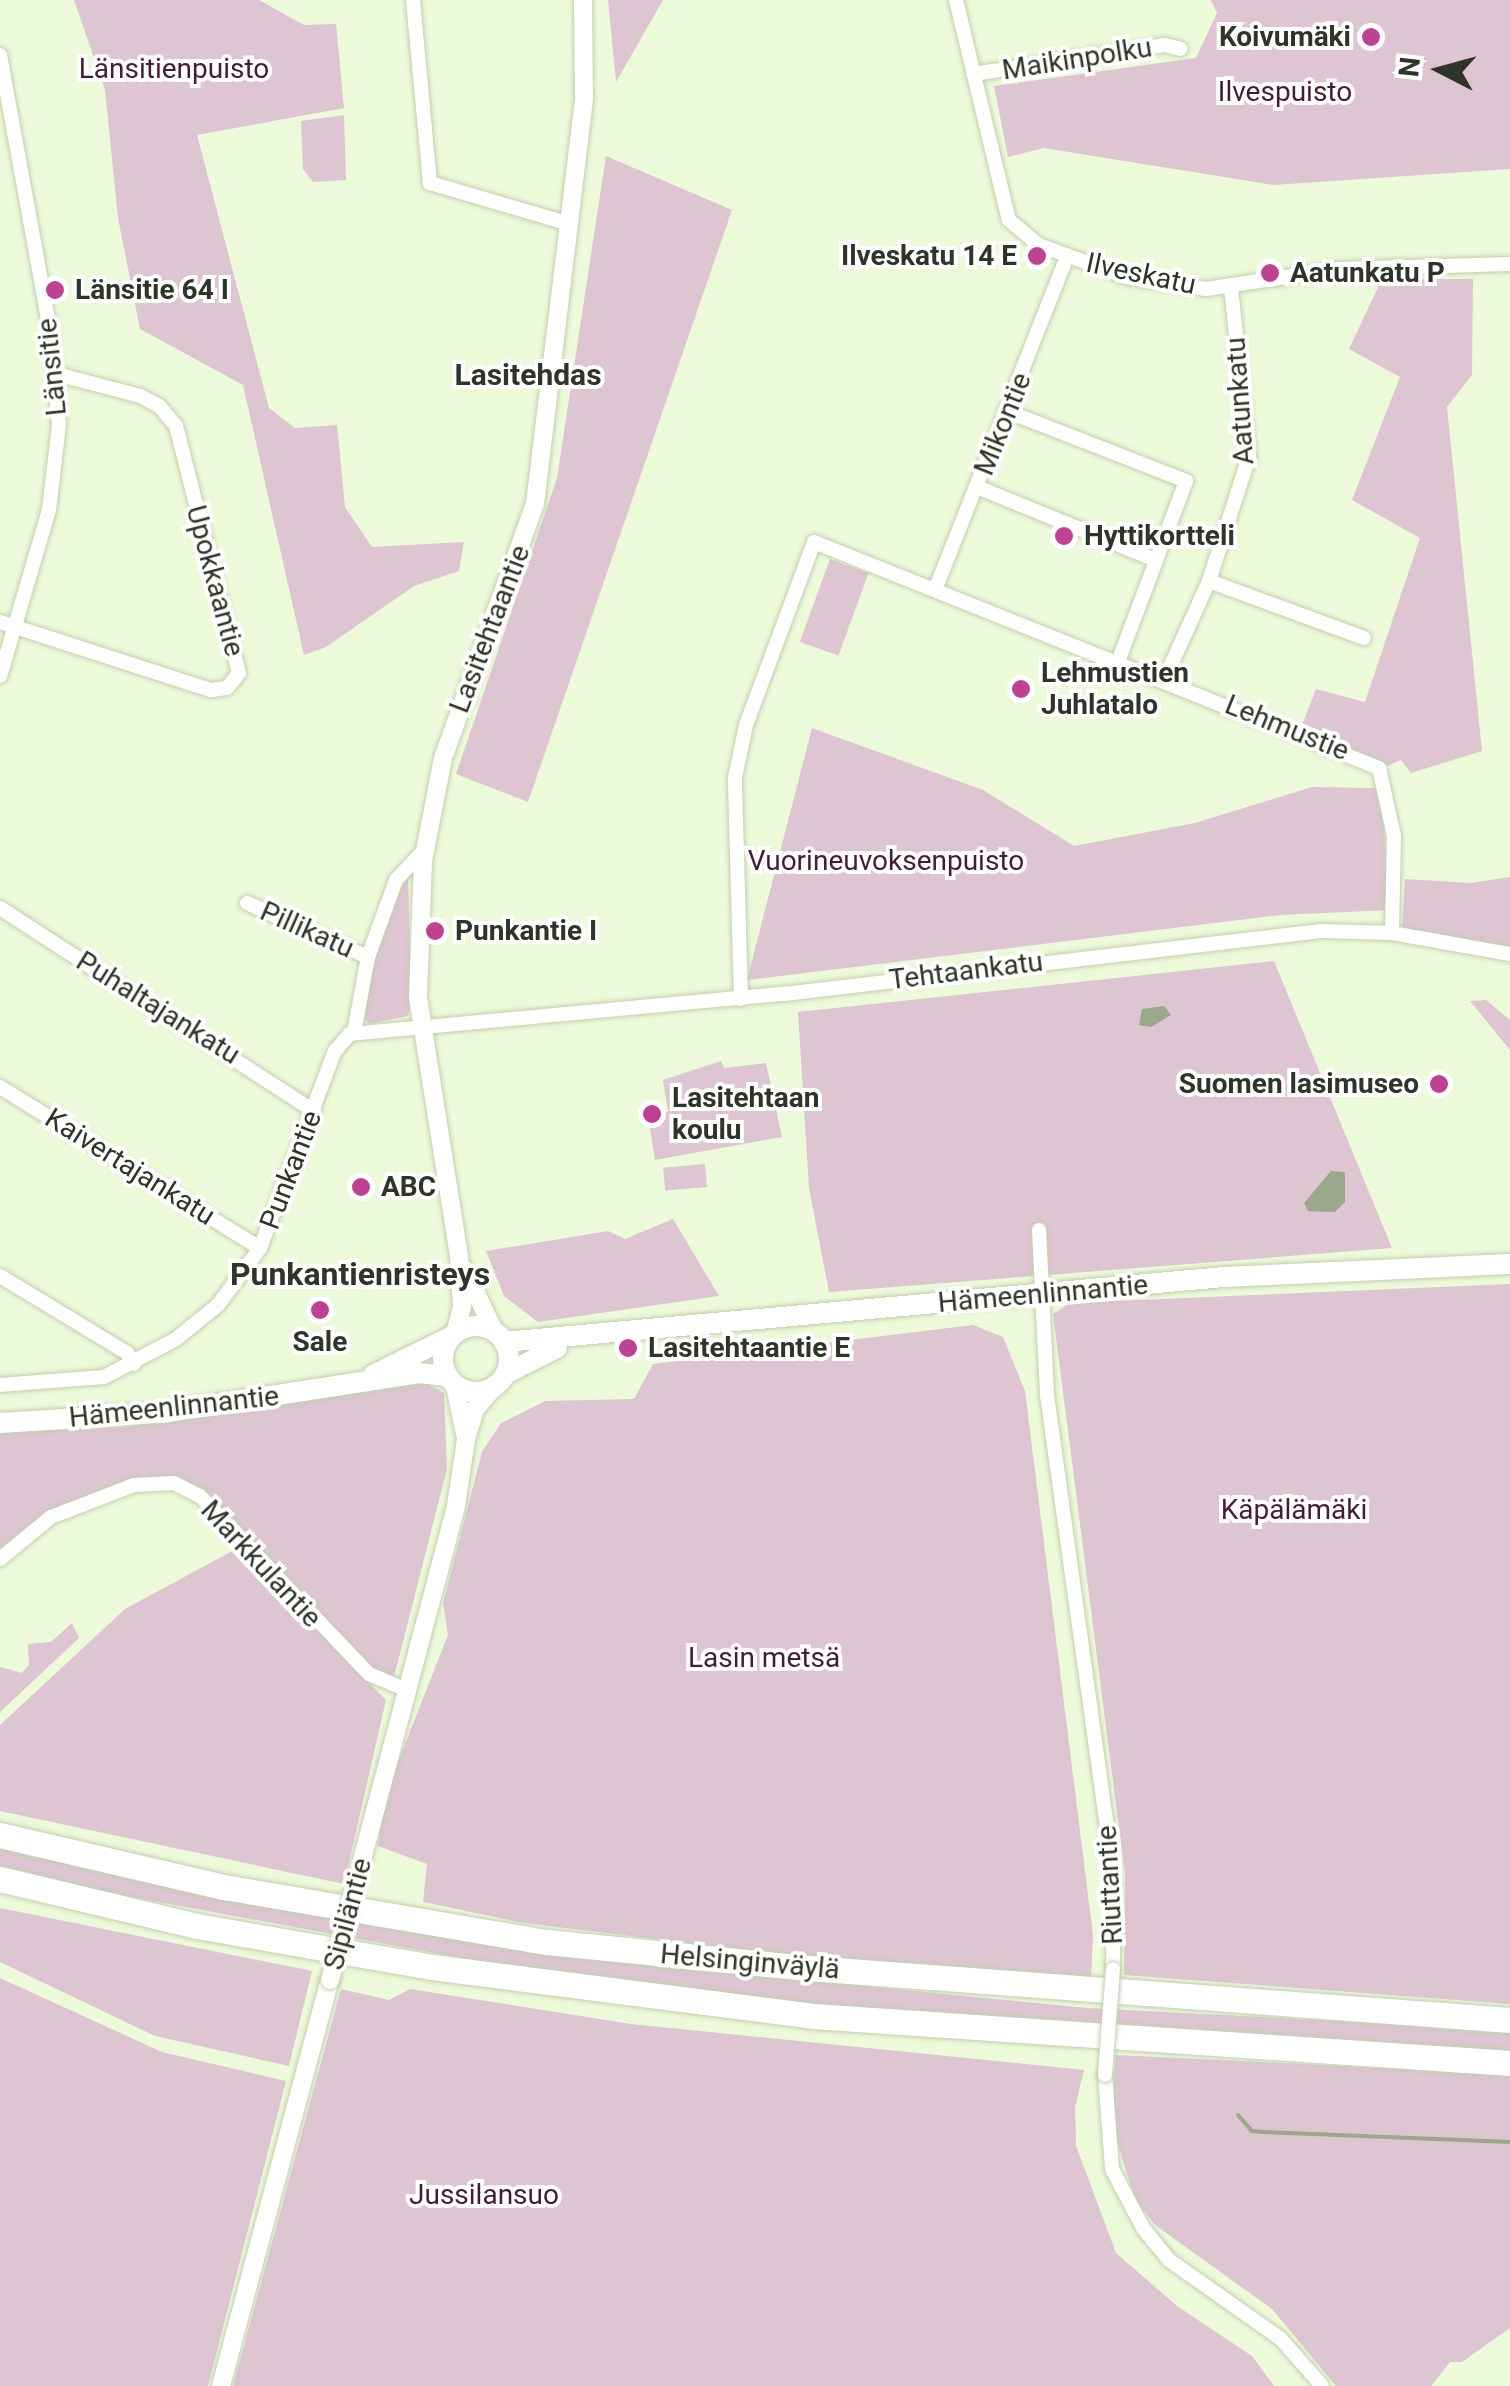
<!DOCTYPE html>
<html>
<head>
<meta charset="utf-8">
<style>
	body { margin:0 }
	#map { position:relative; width:1510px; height:2386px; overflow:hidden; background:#ecfad9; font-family:Roboto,sans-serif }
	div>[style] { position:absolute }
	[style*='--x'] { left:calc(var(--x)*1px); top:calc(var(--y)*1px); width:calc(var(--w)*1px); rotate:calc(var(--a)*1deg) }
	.green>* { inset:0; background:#ddc5d1; transform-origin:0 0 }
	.water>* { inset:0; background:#9ca88b }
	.stream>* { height:4px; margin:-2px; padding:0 2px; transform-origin:2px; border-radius:2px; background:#9ca88b }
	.roads { filter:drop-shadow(0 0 2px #c1cfaf) drop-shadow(0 0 2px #c1cfaf) }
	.minor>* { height:14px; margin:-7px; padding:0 7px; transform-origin:7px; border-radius:7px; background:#fff }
	.tertiary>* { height:18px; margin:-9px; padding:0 9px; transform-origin:9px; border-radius:9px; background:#fff }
	.secondary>* { height:20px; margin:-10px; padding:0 10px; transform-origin:10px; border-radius:10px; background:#fff }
	.secondary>.ring { margin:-10px; padding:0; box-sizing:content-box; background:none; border:20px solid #fff; border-radius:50% }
	.motorway>* { height:25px; margin:-12.5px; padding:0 12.5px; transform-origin:12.5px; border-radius:12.5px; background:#fff }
	.bridges { filter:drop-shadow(0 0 2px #c1cfaf) drop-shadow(0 0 2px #c1cfaf) }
	.minor-bridge>* { height:14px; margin:-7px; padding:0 7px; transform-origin:7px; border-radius:7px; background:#fff }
	.tertiary-bridge>* { height:18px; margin:-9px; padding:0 9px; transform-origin:9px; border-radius:9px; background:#fff }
	.dots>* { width:28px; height:28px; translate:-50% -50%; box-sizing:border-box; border:5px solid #fff; border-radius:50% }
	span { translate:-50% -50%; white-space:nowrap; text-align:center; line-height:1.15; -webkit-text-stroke:8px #fff; paint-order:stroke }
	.poi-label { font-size:28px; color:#2e3427; font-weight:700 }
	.right { translate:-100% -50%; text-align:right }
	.left { translate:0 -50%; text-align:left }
	.street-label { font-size:28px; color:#2e3427 }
	.park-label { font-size:28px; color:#461c35 }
	.neighbourhood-label { font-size:30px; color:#2e3427; font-weight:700 }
	.quarter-label { font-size:32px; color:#2e3427; font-weight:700 }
	.north { position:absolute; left:1390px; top:20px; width:100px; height:100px; -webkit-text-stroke:8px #fff; paint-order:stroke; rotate:276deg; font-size:28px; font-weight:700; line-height:40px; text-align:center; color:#2e3427 }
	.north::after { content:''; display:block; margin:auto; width:35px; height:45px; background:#2e3427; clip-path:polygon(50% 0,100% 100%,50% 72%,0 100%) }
</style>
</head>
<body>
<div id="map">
	<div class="green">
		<i style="clip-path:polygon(74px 0,259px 0,304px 25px,336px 24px,344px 108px,197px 135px,269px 408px,295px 428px,337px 425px,345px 507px,372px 547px,464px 542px,459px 571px,414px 586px,326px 647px,304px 655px,243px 385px,140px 329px,118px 218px,105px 90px)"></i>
		<i style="clip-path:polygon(608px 0,663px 0,616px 82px)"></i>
		<i style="clip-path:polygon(1211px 0,1510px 0,1510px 169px,1273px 185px,1044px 148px,1008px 157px,994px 86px,1196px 58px,1217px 13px)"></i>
		<i style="clip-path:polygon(344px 115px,346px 180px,313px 182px,303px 169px,301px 121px)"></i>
		<i style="clip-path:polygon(606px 156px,732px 210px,528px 802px,456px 774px,557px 478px)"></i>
		<i style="clip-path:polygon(1382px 279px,1473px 279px,1472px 375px,1447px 407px,1482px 751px,1411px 773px,1401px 760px,1385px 767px,1300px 730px,1316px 689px,1365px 702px,1420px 538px,1352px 500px,1400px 377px,1349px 349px)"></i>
		<i style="left:830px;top:559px;width:41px;height:88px;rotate:20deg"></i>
		<i style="clip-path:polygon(812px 728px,983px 790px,1074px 846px,1195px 823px,1312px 787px,1373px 788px,1382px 793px,1389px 910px,1281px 915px,747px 980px)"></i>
		<i style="clip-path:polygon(408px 873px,411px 1004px,408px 1016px,370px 1024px,363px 1018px,377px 944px)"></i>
		<i style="clip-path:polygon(1510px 877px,1510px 949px,1402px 929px,1405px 879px,1470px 883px)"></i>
		<i style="clip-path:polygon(1274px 961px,1392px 1248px,829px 1292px,809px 1188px,798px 1012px)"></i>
		<i style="clip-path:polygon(1486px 1000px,1510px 1020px,1510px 1050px,1470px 1001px)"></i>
		<i style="clip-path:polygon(721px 1061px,724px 1068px,766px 1063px,782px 1137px,655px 1160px,648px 1116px,668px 1111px,663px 1080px)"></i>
		<i style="left:705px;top:1164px;width:23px;height:42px;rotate:85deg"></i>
		<i style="clip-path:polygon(673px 1219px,719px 1296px,538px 1322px,504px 1296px,486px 1251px,608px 1231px,625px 1239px)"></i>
		<i style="clip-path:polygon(1510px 1284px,1510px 2004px,1124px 1975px,1125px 1875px,1053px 1314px,1070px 1303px)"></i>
		<i style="clip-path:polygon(973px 1325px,1003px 1337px,1025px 1391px,1093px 1935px,1091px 1978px,795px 1956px,524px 1923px,423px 1902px,427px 1864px,378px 1846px,385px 1795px,448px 1635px,443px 1603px,482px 1452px,501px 1423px,545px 1401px,634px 1399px,653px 1364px)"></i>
		<i style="clip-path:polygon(426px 1383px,444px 1393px,447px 1469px,394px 1677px,373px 1672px,246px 1542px,163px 1477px,41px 1517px,0 1551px,0 1432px,124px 1427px)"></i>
		<i style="clip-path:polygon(236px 1549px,386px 1700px,344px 1884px,0 1811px,0 1725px,125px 1609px)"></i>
		<i style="clip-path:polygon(72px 1623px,79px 1638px,0 1712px,0 1667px,22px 1673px,29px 1665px,28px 1644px,51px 1642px)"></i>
		<i style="clip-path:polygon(0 1846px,362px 1924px,563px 1956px,1087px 2008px,1510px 2030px,1510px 2055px,796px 2004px,532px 1971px,83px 1888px,0 1867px)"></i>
		<i style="clip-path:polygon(0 1908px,312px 1971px,289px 2066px,155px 2036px,0 1962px)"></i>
		<i style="clip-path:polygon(0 1978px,162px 2052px,286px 2081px,208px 2386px,0 2386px)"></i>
		<i style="clip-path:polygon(341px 1989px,389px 2000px,410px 1989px,631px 2024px,1084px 2070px,1075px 2107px,1076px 2146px,1116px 2253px,1177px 2306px,1252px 2356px,1274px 2386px,233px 2386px)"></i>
		<i style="clip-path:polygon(1115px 2055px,1510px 2074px,1510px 2328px,1462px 2362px,1450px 2362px,1431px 2386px,1336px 2386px,1272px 2309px,1155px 2225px,1135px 2199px,1113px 2129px)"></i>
	</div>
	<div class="water">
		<i style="clip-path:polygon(1164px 1006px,1171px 1015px,1151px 1027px,1139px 1025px,1142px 1009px)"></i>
		<i style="clip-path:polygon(1331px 1171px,1345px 1172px,1345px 1202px,1335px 1212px,1308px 1211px,1304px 1203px)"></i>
	</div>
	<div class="stream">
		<i style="--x:1238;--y:2115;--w:21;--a:49"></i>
		<i style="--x:1252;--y:2131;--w:11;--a:5"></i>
		<i style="--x:1263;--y:2132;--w:247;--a:2.3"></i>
	</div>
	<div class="roads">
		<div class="minor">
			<i style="--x:413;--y:0;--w:184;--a:84.7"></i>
			<i style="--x:430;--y:183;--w:146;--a:16.3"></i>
			<i style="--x:956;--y:0;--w:226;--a:76.5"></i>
			<i style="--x:1009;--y:220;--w:39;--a:40"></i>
			<i style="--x:1039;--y:245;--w:93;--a:20.2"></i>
			<i style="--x:1126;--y:277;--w:81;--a:8.5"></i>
			<i style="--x:1206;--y:289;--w:134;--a:-8.6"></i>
			<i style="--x:1338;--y:269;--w:172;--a:-1.7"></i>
			<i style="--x:0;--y:55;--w:287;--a:79.7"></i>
			<i style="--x:51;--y:337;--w:88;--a:84.8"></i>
			<i style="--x:59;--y:425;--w:86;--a:96.7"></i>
			<i style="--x:49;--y:510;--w:173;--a:106.4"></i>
			<i style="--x:973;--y:74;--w:194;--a:-8.6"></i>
			<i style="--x:1165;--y:45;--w:16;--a:14"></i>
			<i style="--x:1231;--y:288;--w:170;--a:83.9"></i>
			<i style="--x:1249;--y:457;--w:130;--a:107.9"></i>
			<i style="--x:1209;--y:581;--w:165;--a:20.2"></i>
			<i style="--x:1009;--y:412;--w:190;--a:21.3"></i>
			<i style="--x:1186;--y:481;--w:190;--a:110.6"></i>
			<i style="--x:977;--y:487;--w:193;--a:22.2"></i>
			<i style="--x:935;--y:590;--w:358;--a:-68.4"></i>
			<i style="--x:0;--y:622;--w:222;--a:17.9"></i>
			<i style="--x:211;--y:690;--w:16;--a:-7"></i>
			<i style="--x:227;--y:688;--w:19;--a:-51"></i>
			<i style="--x:239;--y:673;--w:255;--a:-104.3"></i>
			<i style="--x:176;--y:426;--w:26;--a:-130"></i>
			<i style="--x:159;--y:406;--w:21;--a:-152"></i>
			<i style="--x:140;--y:396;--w:86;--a:-165.2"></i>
			<i style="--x:1165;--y:678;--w:107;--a:-65.6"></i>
			<i style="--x:247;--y:903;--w:133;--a:24.1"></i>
			<i style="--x:0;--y:908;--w:374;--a:32.9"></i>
			<i style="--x:741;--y:999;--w:221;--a:-91.6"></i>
			<i style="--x:735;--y:778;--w:54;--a:-78.3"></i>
			<i style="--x:746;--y:725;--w:195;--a:-69.6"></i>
			<i style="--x:814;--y:542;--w:609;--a:21.8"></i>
			<i style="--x:1379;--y:768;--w:70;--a:77.6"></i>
			<i style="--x:1394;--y:836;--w:97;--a:91.2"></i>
			<i style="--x:354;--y:1033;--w:77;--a:-79.6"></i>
			<i style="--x:368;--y:957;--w:82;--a:-70"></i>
			<i style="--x:396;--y:880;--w:42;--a:-46.9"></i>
			<i style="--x:0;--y:1087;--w:306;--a:31.8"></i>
			<i style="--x:1039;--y:1230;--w:165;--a:87.2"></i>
			<i style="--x:1047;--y:1395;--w:486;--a:82.1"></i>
			<i style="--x:1114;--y:1876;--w:93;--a:90.6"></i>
			<i style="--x:0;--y:1276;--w:149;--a:31.2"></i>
			<i style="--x:127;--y:1353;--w:13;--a:58"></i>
			<i style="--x:0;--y:1385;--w:104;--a:-4.4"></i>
			<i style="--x:104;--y:1377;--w:81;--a:-27.8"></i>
			<i style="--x:176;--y:1339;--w:54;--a:-39"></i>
			<i style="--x:218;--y:1305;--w:71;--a:-53.6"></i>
			<i style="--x:260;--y:1248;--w:211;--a:-69.2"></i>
			<i style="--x:335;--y:1051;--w:23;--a:-49"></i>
			<i style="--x:350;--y:1034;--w:436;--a:-5.3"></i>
			<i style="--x:784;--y:994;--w:541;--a:-6.69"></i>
			<i style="--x:1321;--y:931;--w:71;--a:1.6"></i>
			<i style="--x:1392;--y:933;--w:120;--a:10.1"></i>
			<i style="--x:0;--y:1559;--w:66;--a:-39.5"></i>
			<i style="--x:51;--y:1517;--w:89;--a:-21.1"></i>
			<i style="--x:134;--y:1485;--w:40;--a:-2.9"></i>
			<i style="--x:174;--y:1483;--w:29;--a:27"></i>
			<i style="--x:200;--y:1496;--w:245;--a:46.5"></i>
			<i style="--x:369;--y:1674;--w:41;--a:22.8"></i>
			<i style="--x:1105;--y:2075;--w:94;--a:85.7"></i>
			<i style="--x:1112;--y:2169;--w:67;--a:62.3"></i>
			<i style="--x:1143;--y:2228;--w:41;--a:50.9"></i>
			<i style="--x:1169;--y:2260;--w:137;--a:35.2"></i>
			<i style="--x:1281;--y:2339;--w:62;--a:48.9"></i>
		</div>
		<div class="tertiary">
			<i style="--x:465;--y:1270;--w:68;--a:64.6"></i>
			<i style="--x:455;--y:1333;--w:28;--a:-75"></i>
			<i style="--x:462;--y:1306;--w:50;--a:-93.4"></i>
			<i style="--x:459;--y:1256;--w:262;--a:-99"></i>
			<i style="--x:418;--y:997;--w:136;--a:-87.9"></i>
			<i style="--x:423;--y:861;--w:105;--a:-79"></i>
			<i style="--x:443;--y:758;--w:270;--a:-70.1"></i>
			<i style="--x:535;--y:504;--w:409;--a:-83.1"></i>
			<i style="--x:584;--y:98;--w:98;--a:-90.6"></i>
			<i style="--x:455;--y:1386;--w:49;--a:78.2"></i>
			<i style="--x:358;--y:1875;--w:382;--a:-75.1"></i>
			<i style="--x:456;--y:1506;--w:68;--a:-81.5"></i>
			<i style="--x:466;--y:1439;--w:31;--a:-73"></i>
			<i style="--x:475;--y:1409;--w:28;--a:-49"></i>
			<i style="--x:221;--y:2386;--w:420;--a:-75"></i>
		</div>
		<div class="secondary">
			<i class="ring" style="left:443px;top:1326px;width:46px;height:46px"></i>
			<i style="--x:504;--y:1342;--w:723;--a:-5.16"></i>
			<i style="--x:1224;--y:1277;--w:286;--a:-2.6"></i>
			<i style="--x:505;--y:1374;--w:58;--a:-26.6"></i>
			<i style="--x:373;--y:1375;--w:86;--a:-26.3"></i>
			<i style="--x:0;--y:1423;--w:161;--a:-3.6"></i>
			<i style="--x:161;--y:1413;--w:261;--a:-8.8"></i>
			<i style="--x:419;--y:1373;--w:27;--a:6"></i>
		</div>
		<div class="motorway">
			<i style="--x:0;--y:1835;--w:230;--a:13.1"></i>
			<i style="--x:224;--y:1887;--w:328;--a:9.7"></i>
			<i style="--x:547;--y:1942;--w:263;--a:5.7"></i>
			<i style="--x:809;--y:1968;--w:703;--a:4.24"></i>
			<i style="--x:0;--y:1879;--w:203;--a:13.4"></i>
			<i style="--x:197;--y:1926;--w:239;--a:9.9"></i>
			<i style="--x:432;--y:1967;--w:384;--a:7.3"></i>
			<i style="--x:813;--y:2016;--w:699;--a:3.86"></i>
		</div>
	</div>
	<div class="bridges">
		<div class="minor-bridge">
			<i style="--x:1105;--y:2075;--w:106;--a:-85.7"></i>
		</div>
		<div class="tertiary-bridge">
			<i style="--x:330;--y:1980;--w:109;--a:-75.1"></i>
		</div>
	</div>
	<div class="dots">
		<i style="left:1371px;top:37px;background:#bf4290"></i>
		<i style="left:1037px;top:256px;background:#bf4290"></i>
		<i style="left:1270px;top:273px;background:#bf4290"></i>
		<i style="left:55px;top:290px;background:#bf4290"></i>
		<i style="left:1064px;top:536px;background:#bf4290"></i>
		<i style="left:1021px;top:689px;background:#bf4290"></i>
		<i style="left:435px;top:931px;background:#bf4290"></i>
		<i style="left:1439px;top:1084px;background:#bf4290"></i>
		<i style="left:652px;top:1114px;background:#bf4290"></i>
		<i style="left:361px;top:1187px;background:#bf4290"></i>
		<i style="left:320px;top:1310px;background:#bf4290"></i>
		<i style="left:628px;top:1348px;background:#bf4290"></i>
	</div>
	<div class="poi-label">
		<span class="right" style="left:1351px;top:37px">Koivumäki</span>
		<span class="right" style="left:1017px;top:256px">Ilveskatu 14 E</span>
		<span class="left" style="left:1290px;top:273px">Aatunkatu P</span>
		<span class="left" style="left:75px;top:290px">Länsitie 64 I</span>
		<span class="left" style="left:1084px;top:536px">Hyttikortteli</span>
		<span class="left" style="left:1041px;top:689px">Lehmustien<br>Juhlatalo</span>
		<span class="left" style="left:455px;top:931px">Punkantie I</span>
		<span class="right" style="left:1419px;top:1084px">Suomen lasimuseo</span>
		<span class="left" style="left:672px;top:1114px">Lasitehtaan<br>koulu</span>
		<span class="left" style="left:381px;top:1187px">ABC</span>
		<span style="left:320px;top:1342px">Sale</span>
		<span class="left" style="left:648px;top:1348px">Lasitehtaantie E</span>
	</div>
	<div class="street-label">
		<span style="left:1077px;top:59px;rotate:-9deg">Maikinpolku</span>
		<span style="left:1141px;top:274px;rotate:12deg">Ilveskatu</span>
		<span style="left:52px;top:367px;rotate:-96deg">Länsitie</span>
		<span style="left:1240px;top:401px;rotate:-94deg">Aatunkatu</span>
		<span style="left:1003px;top:424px;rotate:-68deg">Mikontie</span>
		<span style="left:215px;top:581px;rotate:75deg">Upokkaantie</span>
		<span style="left:490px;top:629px;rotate:-69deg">Lasitehtaantie</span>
		<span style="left:1287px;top:728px;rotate:22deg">Lehmustie</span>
		<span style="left:307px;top:930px;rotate:24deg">Pillikatu</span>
		<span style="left:966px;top:971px;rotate:-7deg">Tehtaankatu</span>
		<span style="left:158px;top:1008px;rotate:32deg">Puhaltajankatu</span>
		<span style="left:130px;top:1167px;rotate:32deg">Kaivertajankatu</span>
		<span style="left:291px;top:1170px;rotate:-69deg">Punkantie</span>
		<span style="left:1043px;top:1294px;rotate:-5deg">Hämeenlinnantie</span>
		<span style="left:174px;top:1407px;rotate:-6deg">Hämeenlinnantie</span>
		<span style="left:261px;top:1564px;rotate:47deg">Markkulantie</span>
		<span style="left:1110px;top:1885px;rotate:-93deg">Riuttantie</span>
		<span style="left:348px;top:1914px;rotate:-75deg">Sipiläntie</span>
		<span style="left:750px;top:1962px;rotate:5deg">Helsinginväylä</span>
	</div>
	<div class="park-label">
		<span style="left:174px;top:69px">Länsitienpuisto</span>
		<span style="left:1285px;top:92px">Ilvespuisto</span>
		<span style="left:886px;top:861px">Vuorineuvoksenpuisto</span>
		<span style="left:1294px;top:1510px">Käpälämäki</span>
		<span style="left:764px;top:1658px">Lasin metsä</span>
		<span style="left:484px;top:2195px">Jussilansuo</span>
	</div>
	<div class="neighbourhood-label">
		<span style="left:528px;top:375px">Lasitehdas</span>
	</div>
	<div class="quarter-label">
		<span style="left:360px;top:1274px">Punkantienristeys</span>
	</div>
	<div class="north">N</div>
</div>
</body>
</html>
